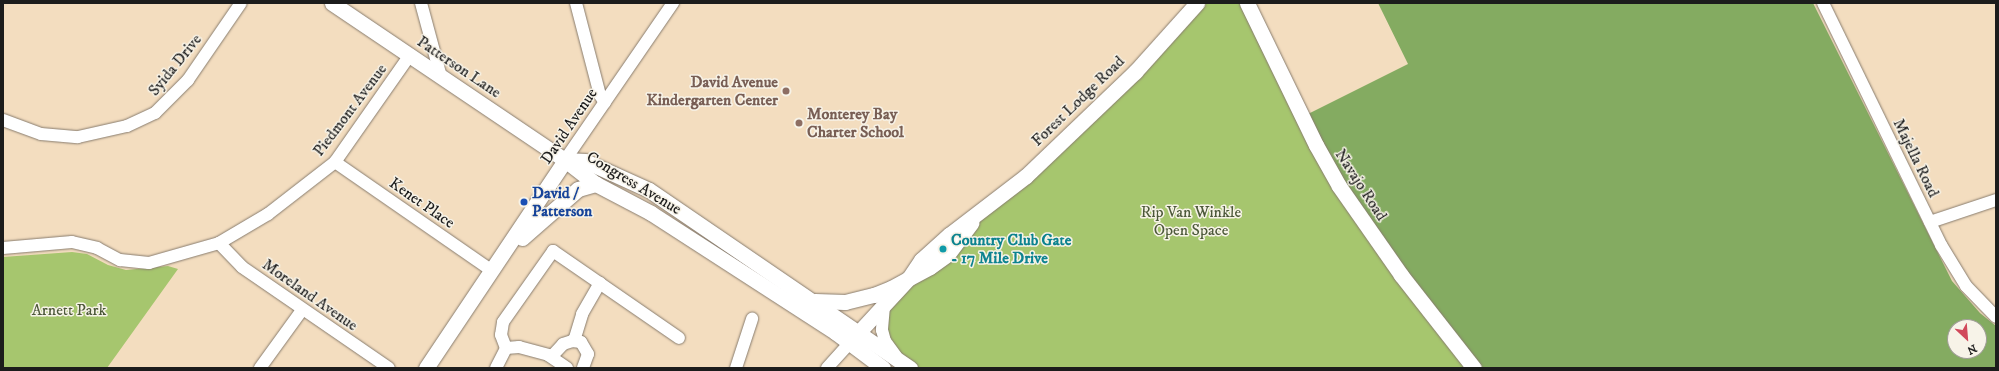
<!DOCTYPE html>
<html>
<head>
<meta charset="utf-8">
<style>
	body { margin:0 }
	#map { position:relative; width:1999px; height:371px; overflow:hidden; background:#f3ddbf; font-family:"IM FELL DW Pica",serif }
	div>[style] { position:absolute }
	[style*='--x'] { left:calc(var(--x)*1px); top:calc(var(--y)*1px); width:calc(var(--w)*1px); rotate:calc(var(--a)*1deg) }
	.green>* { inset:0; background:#a6c66e }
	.forest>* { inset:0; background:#84ab61 }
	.roads { filter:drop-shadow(0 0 1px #887c6e) drop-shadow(0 0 1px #887c6e) }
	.minor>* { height:12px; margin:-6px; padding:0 6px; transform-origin:6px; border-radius:6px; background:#fff }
	.tertiary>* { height:15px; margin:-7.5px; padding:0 7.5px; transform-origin:7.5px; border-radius:7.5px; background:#fff }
	.dots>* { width:11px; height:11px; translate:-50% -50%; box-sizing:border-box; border:2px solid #f7f3e8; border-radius:50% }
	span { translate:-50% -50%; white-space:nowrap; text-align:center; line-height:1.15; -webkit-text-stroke:3px #f7f3e8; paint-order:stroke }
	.street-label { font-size:16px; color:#1c1c1c }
	.education-label { font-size:16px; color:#785e54; font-weight:700 }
	.right { translate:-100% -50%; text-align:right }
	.left { translate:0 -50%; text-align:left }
	.transit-label { font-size:16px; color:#164399; font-weight:700 }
	.park-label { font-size:16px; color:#4c5839 }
	.culture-label { font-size:16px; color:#0d838f; font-weight:700 }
	.frame { position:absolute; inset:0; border:4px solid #1c1c1c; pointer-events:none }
	.north { position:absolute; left:1947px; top:319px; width:40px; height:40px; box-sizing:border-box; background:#f7f3e8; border:1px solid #9f9d96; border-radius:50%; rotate:154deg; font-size:11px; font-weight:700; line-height:16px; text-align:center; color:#1c1c1c }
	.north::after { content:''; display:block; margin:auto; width:14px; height:18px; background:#d1495b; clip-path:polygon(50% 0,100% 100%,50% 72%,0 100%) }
</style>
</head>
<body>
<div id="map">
	<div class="green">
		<i style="clip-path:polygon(1197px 3px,1247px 3px,1302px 117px,1474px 368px,910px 368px,895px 355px,882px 315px,976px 216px)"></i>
		<i style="clip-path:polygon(72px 252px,87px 254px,108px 265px,126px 270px,168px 266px,178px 269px,107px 368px,3px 368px,3px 257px)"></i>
	</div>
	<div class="forest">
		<i style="clip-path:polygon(evenodd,1378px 3px,1813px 3px,1952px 281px,1980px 313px,1996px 326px,1996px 368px,1474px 368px,1452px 342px,1302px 117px,1408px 64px,1378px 3px,1955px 327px,1979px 327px,1979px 351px,1955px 351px,1955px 327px)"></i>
	</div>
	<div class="roads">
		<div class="minor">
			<i style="--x:421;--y:3;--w:77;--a:74.9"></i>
			<i style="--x:576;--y:3;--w:95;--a:75.4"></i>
			<i style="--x:600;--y:95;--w:9;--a:58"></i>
			<i style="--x:1823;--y:3;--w:269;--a:64"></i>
			<i style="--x:1941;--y:245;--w:48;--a:58.6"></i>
			<i style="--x:1966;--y:286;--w:43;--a:45.9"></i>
			<i style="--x:3;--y:120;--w:40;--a:20.2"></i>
			<i style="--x:41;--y:134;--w:37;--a:5"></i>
			<i style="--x:78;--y:137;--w:50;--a:-12.7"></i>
			<i style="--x:127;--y:126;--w:31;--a:-25"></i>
			<i style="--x:155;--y:113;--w:47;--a:-45"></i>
			<i style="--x:188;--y:80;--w:93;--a:-55.5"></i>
			<i style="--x:565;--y:160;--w:191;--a:-55.5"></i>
			<i style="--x:335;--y:162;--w:190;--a:34.7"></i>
			<i style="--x:1930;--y:222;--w:70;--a:-18.4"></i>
			<i style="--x:219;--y:243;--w:33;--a:46"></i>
			<i style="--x:242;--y:267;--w:178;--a:34.5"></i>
			<i style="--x:3;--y:248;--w:69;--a:-5"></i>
			<i style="--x:72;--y:242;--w:26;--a:13"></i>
			<i style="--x:97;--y:248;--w:26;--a:28"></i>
			<i style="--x:120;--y:260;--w:29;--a:6"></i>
			<i style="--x:149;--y:263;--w:73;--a:-15.9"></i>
			<i style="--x:219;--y:243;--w:57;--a:-30.6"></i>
			<i style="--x:268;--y:214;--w:85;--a:-37.8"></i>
			<i style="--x:335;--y:162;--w:131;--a:-55"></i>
			<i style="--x:884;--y:306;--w:24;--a:95"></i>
			<i style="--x:882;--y:330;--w:11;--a:75"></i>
			<i style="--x:885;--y:341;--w:19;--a:54"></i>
			<i style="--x:574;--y:341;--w:28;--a:-73"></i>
			<i style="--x:582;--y:314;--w:36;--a:-60"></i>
			<i style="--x:506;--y:348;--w:13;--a:-4"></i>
			<i style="--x:519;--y:347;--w:30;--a:15"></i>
			<i style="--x:548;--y:355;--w:23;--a:34"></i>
			<i style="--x:552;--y:356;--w:16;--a:-47"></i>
			<i style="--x:563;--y:344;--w:9;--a:-18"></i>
			<i style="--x:572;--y:341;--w:9;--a:6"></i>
			<i style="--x:581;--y:342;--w:14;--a:60"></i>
			<i style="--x:588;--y:354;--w:15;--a:110"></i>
			<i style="--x:260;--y:368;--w:72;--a:-54.1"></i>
			<i style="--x:496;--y:368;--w:22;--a:-63"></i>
			<i style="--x:506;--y:348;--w:14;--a:-111"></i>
			<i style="--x:501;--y:335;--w:13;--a:-81"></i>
			<i style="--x:503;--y:322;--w:87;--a:-54.8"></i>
			<i style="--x:553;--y:251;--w:153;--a:34.6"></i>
			<i style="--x:736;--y:368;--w:52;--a:-71.9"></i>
			<i style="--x:827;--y:368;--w:43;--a:-47.8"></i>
		</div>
		<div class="tertiary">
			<i style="--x:332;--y:3;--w:281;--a:34"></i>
			<i style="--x:565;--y:160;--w:39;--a:38"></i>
			<i style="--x:596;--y:184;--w:62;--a:27.8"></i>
			<i style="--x:651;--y:213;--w:219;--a:32.9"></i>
			<i style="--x:835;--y:332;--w:60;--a:36.9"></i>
			<i style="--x:1247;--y:3;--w:158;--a:64.1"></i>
			<i style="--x:1316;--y:145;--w:47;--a:60.7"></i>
			<i style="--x:1339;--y:186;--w:108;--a:55.1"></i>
			<i style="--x:1401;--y:275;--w:118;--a:51.9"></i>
			<i style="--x:565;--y:160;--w:20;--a:3"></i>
			<i style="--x:585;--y:161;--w:70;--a:24.4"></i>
			<i style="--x:649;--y:190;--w:316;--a:34.3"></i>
			<i style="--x:522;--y:238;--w:74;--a:-41.2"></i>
			<i style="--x:578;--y:189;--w:19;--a:-16"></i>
			<i style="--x:815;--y:301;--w:30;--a:2"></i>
			<i style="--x:845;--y:302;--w:30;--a:-14"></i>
			<i style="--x:874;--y:295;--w:18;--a:-22"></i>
			<i style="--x:891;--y:288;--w:44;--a:-28.3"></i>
			<i style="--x:930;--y:267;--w:22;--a:-36"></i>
			<i style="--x:948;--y:254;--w:39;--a:-53"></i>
			<i style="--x:858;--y:333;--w:75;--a:-47.2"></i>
			<i style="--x:909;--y:278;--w:22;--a:-56"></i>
			<i style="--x:921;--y:260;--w:38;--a:-42"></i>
			<i style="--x:949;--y:235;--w:97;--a:-37.5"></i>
			<i style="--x:1026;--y:176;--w:151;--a:-43.7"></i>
			<i style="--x:1135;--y:72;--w:93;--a:-48.1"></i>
			<i style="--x:426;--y:368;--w:250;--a:-56.2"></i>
		</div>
	</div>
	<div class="dots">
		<i style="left:786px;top:91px;background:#8d6e63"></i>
		<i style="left:799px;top:123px;background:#8d6e63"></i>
		<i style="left:524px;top:202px;background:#1a4fb4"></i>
		<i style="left:943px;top:249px;background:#0f9aa8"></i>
	</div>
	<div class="street-label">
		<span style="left:175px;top:65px;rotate:-51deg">Syida Drive</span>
		<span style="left:459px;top:67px;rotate:34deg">Patterson Lane</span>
		<span style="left:1078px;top:101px;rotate:-44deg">Forest Lodge Road</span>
		<span style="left:350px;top:110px;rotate:-53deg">Piedmont Avenue</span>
		<span style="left:569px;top:126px;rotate:-56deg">David Avenue</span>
		<span style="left:1916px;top:158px;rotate:64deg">Majella Road</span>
		<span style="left:634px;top:183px;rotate:31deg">Congress Avenue</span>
		<span style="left:1361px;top:185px;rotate:57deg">Navajo Road</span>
		<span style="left:422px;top:203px;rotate:35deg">Kenet Place</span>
		<span style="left:310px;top:295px;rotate:35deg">Moreland Avenue</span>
	</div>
	<div class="education-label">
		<span class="right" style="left:778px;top:91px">David Avenue<br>Kindergarten Center</span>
		<span class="left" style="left:807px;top:123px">Monterey Bay<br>Charter School</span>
	</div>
	<div class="transit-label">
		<span class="left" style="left:532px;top:202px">David /<br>Patterson</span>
	</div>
	<div class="park-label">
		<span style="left:1191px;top:221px">Rip Van Winkle<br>Open Space</span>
		<span style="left:69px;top:310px">Arnett Park</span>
	</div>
	<div class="culture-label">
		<span class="left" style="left:951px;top:249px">Country Club Gate<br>- 17 Mile Drive</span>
	</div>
	<div class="frame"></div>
	<div class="north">N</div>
</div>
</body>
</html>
